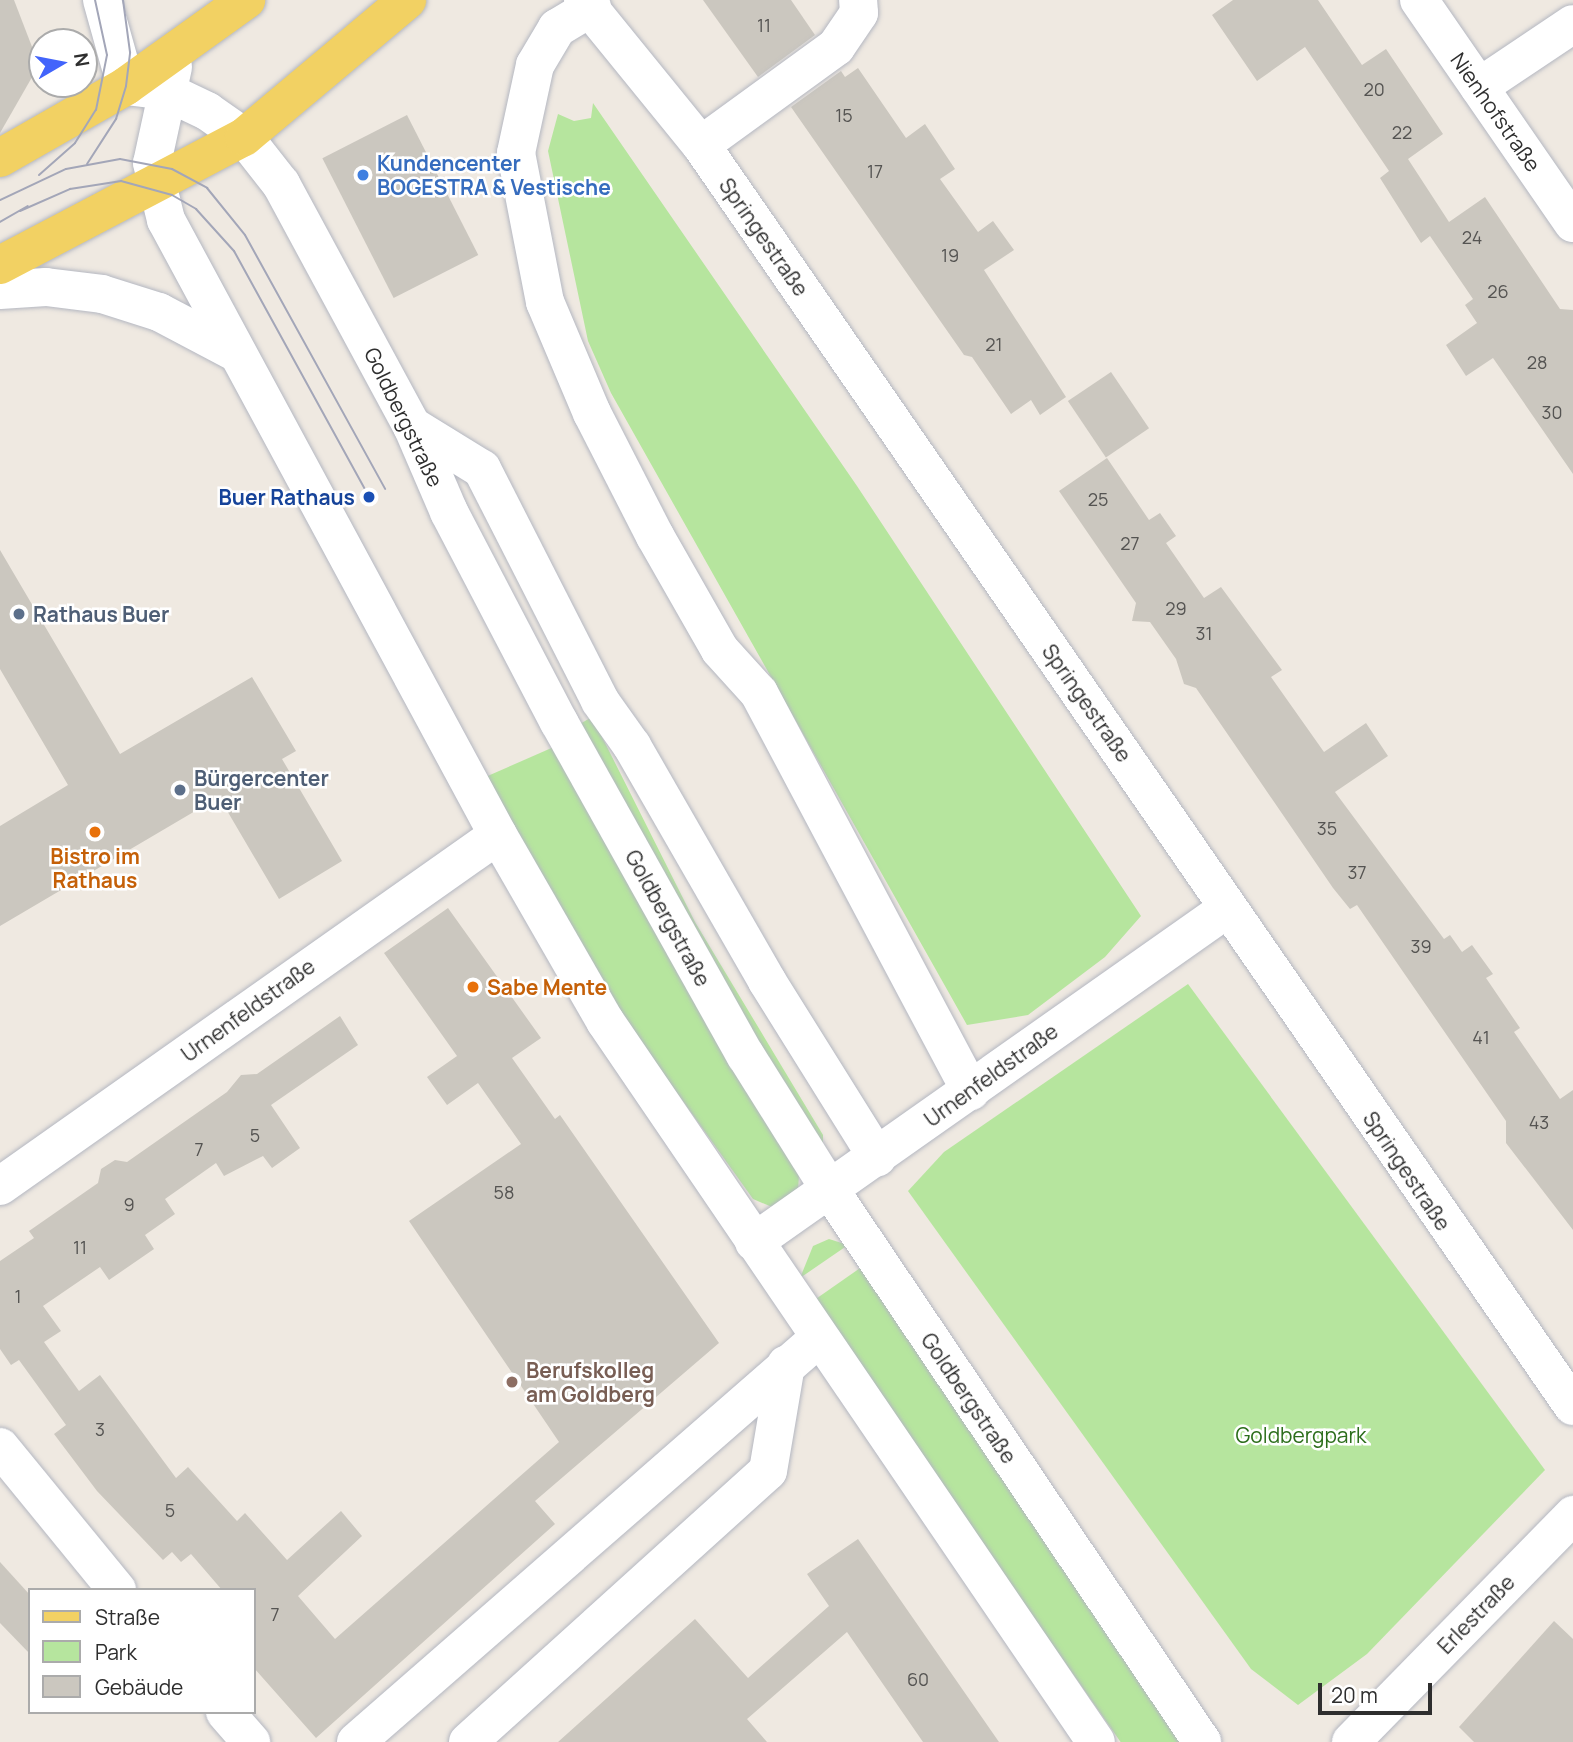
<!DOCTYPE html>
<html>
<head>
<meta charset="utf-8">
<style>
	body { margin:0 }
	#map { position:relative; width:1573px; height:1742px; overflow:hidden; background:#efe9e1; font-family:Manrope,sans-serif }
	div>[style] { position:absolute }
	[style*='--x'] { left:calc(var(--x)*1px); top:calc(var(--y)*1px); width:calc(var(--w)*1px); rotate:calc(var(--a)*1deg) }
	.green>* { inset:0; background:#b6e59e; transform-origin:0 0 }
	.building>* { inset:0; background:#cbc7bf; transform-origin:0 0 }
	.roads { filter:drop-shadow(0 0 2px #b4b7c1) drop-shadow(0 0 2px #b4b7c1) }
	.minor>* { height:38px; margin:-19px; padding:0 19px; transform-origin:19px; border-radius:19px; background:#fff }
	.major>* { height:38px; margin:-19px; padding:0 19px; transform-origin:19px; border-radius:19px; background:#f2d163 }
	.tram>* { height:2px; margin:-1px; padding:0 1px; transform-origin:1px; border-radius:1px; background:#a3a6b8 }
	.dots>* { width:19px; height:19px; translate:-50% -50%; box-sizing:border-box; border:4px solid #fff; border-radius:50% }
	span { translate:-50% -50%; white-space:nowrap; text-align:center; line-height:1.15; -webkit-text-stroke:5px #fff; paint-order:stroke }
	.number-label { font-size:18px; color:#555452 }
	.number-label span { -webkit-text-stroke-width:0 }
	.street-label { font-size:21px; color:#2e2e2e }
	.shop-label { font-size:21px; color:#366cbe; font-weight:700 }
	.left { translate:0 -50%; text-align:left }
	.transit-label { font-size:21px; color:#164399; font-weight:700 }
	.right { translate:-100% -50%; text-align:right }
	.service-label { font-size:21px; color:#4e5e75; font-weight:700 }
	.food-label { font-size:21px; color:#c56008; font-weight:700 }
	.education-label { font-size:21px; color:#785e54; font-weight:700 }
	.park-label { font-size:21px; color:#2c6e1b }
	.legend { position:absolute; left:28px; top:1588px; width:228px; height:126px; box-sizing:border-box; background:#fff; border:2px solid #ababab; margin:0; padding:9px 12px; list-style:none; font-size:21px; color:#2e2e2e }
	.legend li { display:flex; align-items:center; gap:14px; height:35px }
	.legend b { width:35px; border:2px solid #ababab }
	.north { position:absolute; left:28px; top:28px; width:70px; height:70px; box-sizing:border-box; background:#fff; border:2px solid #ababab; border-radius:50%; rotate:80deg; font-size:19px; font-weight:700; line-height:28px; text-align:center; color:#2e2e2e }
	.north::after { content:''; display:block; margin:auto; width:24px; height:32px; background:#4264fb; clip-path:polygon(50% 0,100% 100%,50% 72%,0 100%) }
	.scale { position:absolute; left:1318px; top:1683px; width:114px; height:32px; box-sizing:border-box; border:4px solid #2e2e2e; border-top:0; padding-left:9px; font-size:21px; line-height:24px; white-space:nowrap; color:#2e2e2e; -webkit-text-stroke:5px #fff; paint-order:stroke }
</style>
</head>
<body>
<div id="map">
	<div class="green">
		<i style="clip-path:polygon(593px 103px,857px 486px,1141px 916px,1105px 957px,1028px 1015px,967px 1025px,611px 393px,588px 341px,548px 151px,558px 114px,574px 121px,591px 118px)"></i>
		<i style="clip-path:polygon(592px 717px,695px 922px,823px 1135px,823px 1146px,815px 1145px,578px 725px)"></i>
		<i style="clip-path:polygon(556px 746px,799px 1174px,798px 1192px,772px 1207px,753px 1199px,607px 995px,483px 778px)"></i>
		<i style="clip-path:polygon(1188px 984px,1545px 1470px,1367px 1654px,1298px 1705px,1251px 1669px,908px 1191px,944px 1152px)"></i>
		<i style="clip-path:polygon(829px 1239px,848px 1245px,800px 1278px,813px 1246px)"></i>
		<i style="left:863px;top:1266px;width:579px;height:62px;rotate:55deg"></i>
	</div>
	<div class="building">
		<i style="clip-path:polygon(0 0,14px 0,39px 65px,0 133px)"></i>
		<i style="clip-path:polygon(703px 0,791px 0,815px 35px,758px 77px)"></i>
		<i style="clip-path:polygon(1233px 0,1318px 0,1362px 65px,1386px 49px,1443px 134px,1408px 159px,1449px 222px,1485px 197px,1560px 309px,1573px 310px,1573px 474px,1493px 358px,1466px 376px,1446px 345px,1477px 323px,1465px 305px,1473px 299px,1430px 236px,1421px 243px,1380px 178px,1389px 171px,1305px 47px,1257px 81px,1212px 15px)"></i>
		<i style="clip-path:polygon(858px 68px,906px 138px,925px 124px,955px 169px,940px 179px,978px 232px,993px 221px,1014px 250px,984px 270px,1066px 397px,1040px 415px,1031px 400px,1011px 414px,972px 357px,964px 355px,791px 107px,841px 71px,845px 77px)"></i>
		<i style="left:407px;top:115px;width:157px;height:95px;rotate:63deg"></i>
		<i style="left:1111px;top:372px;width:68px;height:52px;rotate:56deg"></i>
		<i style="clip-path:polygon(1107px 458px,1149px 520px,1160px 513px,1176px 536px,1166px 543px,1204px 598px,1221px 587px,1282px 670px,1271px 677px,1324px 752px,1366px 723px,1388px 756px,1335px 792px,1444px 939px,1450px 935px,1462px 952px,1472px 945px,1493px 974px,1486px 978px,1520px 1028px,1514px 1032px,1560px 1099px,1573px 1090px,1573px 1230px,1506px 1143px,1506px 1121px,1357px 905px,1350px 909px,1333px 888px,1196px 688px,1184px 684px,1176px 659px,1150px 622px,1132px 621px,1136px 603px,1059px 491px)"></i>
		<i style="clip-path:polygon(0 550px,120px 754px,252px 677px,296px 751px,282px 759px,342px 861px,279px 899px,219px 797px,0 926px,0 826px,68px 785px,0 669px)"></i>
		<i style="clip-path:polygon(448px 908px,541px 1038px,512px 1058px,555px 1119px,560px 1115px,719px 1343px,535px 1501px,555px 1524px,316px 1738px,254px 1668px,254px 1590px,222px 1590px,191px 1554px,181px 1562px,172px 1552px,163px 1560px,97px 1491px,54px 1434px,66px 1425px,19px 1360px,11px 1365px,0 1349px,0 1261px,34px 1238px,29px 1231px,98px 1183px,101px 1169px,115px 1160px,127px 1162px,227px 1092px,241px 1075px,257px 1074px,340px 1016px,358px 1045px,271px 1105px,300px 1148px,272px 1168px,263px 1156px,224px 1176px,216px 1163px,165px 1199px,175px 1214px,145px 1235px,154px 1249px,109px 1280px,100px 1267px,43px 1306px,61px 1331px,44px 1342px,79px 1391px,100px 1375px,176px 1478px,188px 1467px,237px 1521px,245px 1513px,287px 1560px,341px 1511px,362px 1536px,298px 1596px,335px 1639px,559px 1442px,409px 1221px,521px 1144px,478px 1083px,447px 1105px,427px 1077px,457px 1056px,384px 953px)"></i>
		<i style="clip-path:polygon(858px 1539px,999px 1742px,923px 1742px,847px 1632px,747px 1719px,767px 1742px,558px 1742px,695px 1619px,748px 1678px,829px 1606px,807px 1574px)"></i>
		<i style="clip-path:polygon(0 1562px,30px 1595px,30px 1654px,0 1623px)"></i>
		<i style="clip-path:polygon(1554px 1621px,1573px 1639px,1573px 1742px,1474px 1742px,1459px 1727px)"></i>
	</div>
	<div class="roads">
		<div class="minor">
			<i style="--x:102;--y:0;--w:89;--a:74.4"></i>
			<i style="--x:126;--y:86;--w:39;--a:7"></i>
			<i style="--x:165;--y:91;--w:47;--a:25.5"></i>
			<i style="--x:207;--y:111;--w:45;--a:35.1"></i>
			<i style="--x:244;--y:137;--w:60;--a:51.8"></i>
			<i style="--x:281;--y:184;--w:275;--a:61.6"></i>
			<i style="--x:412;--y:426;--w:94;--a:66.7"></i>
			<i style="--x:449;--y:512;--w:237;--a:62.4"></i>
			<i style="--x:559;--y:722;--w:383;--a:60.8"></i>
			<i style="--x:746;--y:1056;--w:158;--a:57.9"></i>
			<i style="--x:830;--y:1190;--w:666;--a:56.02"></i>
			<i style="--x:583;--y:0;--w:187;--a:50.9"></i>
			<i style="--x:701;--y:145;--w:1533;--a:55.34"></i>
			<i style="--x:1419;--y:0;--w:271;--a:55.4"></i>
			<i style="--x:592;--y:7;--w:41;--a:149"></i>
			<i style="--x:557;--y:28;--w:43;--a:120.7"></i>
			<i style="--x:535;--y:65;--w:90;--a:102.2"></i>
			<i style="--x:516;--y:153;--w:152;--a:79"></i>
			<i style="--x:545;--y:302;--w:121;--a:67.1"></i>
			<i style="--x:592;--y:413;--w:138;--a:62.9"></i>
			<i style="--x:655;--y:536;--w:131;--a:60.3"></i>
			<i style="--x:720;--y:650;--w:58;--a:47.8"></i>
			<i style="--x:759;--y:693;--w:451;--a:62"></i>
			<i style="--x:173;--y:67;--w:98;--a:102.3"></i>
			<i style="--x:152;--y:163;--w:59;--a:76.2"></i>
			<i style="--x:166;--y:220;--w:699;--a:61.64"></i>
			<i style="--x:498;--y:835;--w:215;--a:60.1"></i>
			<i style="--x:605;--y:1021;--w:872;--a:55.75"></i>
			<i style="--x:1479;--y:87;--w:113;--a:-33.8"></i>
			<i style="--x:701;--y:145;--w:167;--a:-36"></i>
			<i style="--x:836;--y:47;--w:41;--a:-55.9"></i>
			<i style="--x:859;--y:13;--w:13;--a:-94"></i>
			<i style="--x:0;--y:290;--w:46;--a:-3.7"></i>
			<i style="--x:46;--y:287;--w:56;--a:7.1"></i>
			<i style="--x:102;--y:294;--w:60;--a:17.5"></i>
			<i style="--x:159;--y:312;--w:84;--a:27.8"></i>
			<i style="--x:412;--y:426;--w:82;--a:31.6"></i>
			<i style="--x:482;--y:469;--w:260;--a:63"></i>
			<i style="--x:600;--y:701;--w:55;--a:54.6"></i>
			<i style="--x:632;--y:746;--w:271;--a:60.1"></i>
			<i style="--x:767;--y:981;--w:208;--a:58"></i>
			<i style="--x:0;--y:1186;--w:609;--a:-35.18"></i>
			<i style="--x:754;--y:1242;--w:580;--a:-35.17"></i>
			<i style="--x:0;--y:1447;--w:185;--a:50.7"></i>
			<i style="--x:225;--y:1712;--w:40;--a:49"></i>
			<i style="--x:356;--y:1742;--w:614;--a:-41.11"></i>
			<i style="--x:468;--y:1742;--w:404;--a:-42.1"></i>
			<i style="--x:768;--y:1471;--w:108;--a:-80.4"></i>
			<i style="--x:1351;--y:1742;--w:318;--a:-45.6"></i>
		</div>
		<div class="major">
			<i style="--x:0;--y:158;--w:145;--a:-29.7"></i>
			<i style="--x:126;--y:86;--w:148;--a:-35.6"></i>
			<i style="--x:0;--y:265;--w:276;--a:-27.7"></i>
			<i style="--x:244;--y:137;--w:213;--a:-40"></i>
		</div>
	</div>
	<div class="tram">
		<i style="--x:87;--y:164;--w:54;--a:-57.2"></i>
		<i style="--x:116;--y:119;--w:34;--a:-73"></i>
		<i style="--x:126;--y:86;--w:34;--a:-83"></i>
		<i style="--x:130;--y:52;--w:52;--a:-97.7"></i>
		<i style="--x:39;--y:175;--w:48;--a:-41.6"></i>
		<i style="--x:75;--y:143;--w:39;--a:-58"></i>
		<i style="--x:96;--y:110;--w:56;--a:-78.7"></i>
		<i style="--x:107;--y:55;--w:56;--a:-102.3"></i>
		<i style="--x:0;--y:200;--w:73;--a:-25.2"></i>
		<i style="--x:66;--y:169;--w:55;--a:-10.5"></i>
		<i style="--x:120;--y:159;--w:53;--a:10.9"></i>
		<i style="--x:172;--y:169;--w:40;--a:28"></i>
		<i style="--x:207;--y:188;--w:60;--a:51"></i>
		<i style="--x:245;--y:235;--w:290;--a:61.1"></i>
		<i style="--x:20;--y:211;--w:55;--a:-23.7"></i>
		<i style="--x:70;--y:189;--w:52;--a:-8.9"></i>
		<i style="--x:121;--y:181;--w:53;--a:15.4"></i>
		<i style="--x:172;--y:195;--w:28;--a:30"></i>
		<i style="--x:196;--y:209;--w:57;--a:47.9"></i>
		<i style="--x:234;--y:251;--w:281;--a:61.2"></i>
		<i style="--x:0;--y:222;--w:32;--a:-30"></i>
	</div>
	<div class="dots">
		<i style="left:363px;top:175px;background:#3f7fe0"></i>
		<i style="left:369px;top:497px;background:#1a4fb4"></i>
		<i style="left:19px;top:614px;background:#5c6f8a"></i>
		<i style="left:180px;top:790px;background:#5c6f8a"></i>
		<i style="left:95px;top:832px;background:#e8710a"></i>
		<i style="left:473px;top:987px;background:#e8710a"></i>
		<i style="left:512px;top:1382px;background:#8d6e63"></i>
	</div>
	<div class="number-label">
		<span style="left:764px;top:25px">11</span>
		<span style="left:1374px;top:89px">20</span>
		<span style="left:844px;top:115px">15</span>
		<span style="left:1402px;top:132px">22</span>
		<span style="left:875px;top:171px">17</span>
		<span style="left:1472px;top:237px">24</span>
		<span style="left:950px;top:255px">19</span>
		<span style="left:1498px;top:291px">26</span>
		<span style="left:994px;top:344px">21</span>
		<span style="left:1537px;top:362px">28</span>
		<span style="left:1552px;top:412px">30</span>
		<span style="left:1098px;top:499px">25</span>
		<span style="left:1130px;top:543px">27</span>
		<span style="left:1176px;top:608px">29</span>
		<span style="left:1204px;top:633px">31</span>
		<span style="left:1327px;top:828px">35</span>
		<span style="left:1357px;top:872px">37</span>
		<span style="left:1421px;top:946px">39</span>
		<span style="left:1481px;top:1037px">41</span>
		<span style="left:1539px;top:1122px">43</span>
		<span style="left:255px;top:1135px">5</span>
		<span style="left:199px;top:1149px">7</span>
		<span style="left:504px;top:1192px">58</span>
		<span style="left:129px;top:1204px">9</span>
		<span style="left:80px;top:1247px">11</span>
		<span style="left:18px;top:1296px">1</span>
		<span style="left:100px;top:1429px">3</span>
		<span style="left:170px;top:1510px">5</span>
		<span style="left:275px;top:1614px">7</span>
		<span style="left:918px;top:1679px">60</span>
	</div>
	<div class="street-label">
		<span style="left:1496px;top:112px;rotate:55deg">Nienhofstraße</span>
		<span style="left:764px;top:237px;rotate:55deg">Springestraße</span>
		<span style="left:404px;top:417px;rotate:64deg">Goldbergstraße</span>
		<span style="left:1087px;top:703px;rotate:55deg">Springestraße</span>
		<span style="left:668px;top:918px;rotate:61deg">Goldbergstraße</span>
		<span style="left:248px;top:1010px;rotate:-36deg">Urnenfeldstraße</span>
		<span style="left:991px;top:1075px;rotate:-36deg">Urnenfeldstraße</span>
		<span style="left:1407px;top:1171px;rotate:56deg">Springestraße</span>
		<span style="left:969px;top:1398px;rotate:56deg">Goldbergstraße</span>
		<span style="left:1476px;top:1614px;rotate:-46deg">Erlestraße</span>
	</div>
	<div class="shop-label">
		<span class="left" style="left:377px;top:175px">Kundencenter<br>BOGESTRA &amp; Vestische</span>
	</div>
	<div class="transit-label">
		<span class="right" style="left:355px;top:497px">Buer Rathaus</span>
	</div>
	<div class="service-label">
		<span class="left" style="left:33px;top:614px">Rathaus Buer</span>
		<span class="left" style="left:194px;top:790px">Bürgercenter<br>Buer</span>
	</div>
	<div class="food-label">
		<span style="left:95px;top:868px">Bistro im<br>Rathaus</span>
		<span class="left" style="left:487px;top:987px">Sabe Mente</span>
	</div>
	<div class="education-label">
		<span class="left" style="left:526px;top:1382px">Berufskolleg<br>am Goldberg</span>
	</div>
	<div class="park-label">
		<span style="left:1301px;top:1435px">Goldbergpark</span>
	</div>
	<ul class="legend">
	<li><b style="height:9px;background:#f2d163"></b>Straße</li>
	<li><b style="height:19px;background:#b6e59e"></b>Park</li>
	<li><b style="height:19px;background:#cbc7bf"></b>Gebäude</li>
	</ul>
	<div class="north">N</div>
	<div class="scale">20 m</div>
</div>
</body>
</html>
